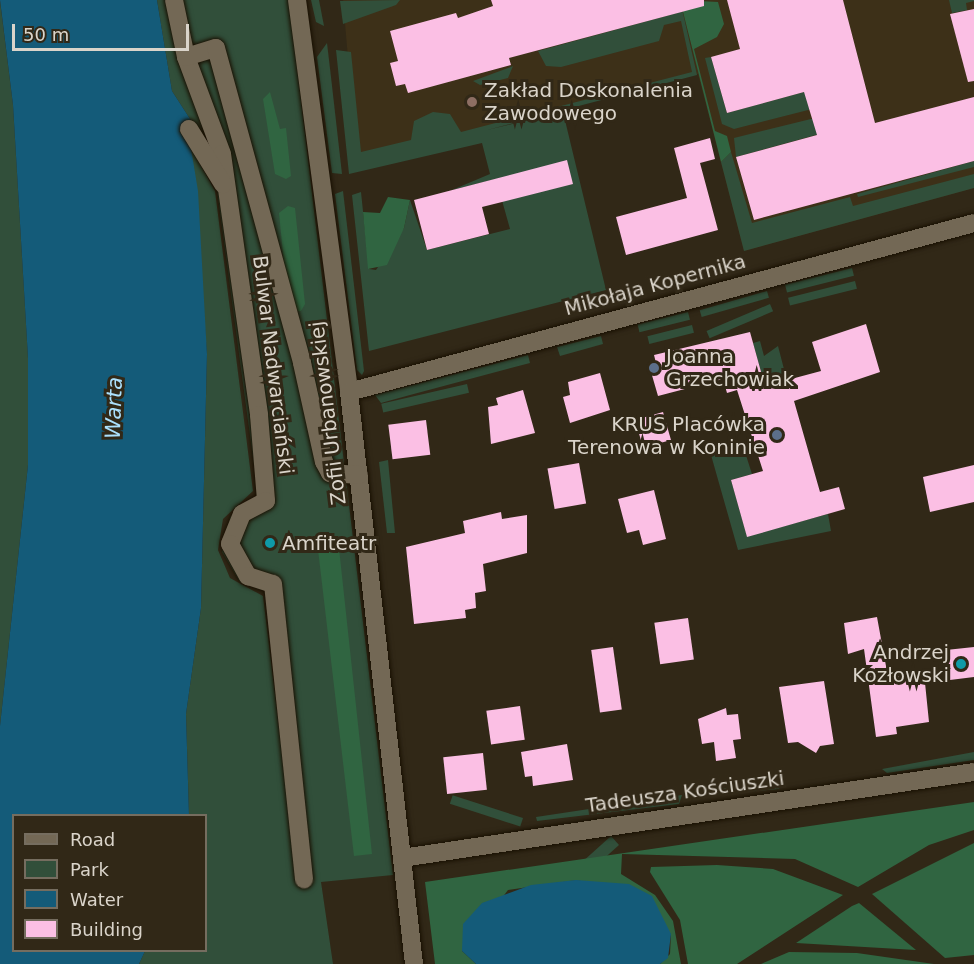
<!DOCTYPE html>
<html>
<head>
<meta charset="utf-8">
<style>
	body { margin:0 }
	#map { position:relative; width:974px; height:964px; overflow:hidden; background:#312817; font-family:"DejaVu Sans",sans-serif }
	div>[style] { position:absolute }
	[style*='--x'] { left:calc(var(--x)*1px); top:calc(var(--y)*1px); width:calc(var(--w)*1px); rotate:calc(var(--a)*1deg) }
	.built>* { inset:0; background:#3d3018 }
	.green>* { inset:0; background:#314f3a; transform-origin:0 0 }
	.forest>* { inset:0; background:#306541 }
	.water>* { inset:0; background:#145b79 }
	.building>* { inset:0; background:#fbbfe4; transform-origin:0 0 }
	.roads { filter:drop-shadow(0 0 2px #191002) drop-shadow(0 0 2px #191002) }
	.minor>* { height:18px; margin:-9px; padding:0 9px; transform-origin:9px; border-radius:9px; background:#736855 }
	.dots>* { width:16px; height:16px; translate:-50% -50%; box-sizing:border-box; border:3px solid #312817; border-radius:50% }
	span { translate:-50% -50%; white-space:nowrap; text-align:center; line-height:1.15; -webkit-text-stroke:6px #312817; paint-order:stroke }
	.poi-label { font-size:20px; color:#dad4ca }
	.left { translate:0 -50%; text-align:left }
	.right { translate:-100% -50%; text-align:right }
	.street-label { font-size:20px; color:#dad4ca }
	.water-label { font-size:21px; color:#abe0fc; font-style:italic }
	.legend { position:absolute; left:12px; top:814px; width:195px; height:138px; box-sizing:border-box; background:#312817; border:2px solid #756d5f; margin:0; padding:8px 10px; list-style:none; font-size:18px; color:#dad4ca }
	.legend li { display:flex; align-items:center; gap:12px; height:30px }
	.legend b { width:30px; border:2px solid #756d5f }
	.scale { position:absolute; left:12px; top:24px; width:177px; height:27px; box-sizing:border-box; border:3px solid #dad4ca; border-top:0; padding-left:8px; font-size:18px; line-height:21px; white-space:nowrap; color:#dad4ca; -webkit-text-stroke:4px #312817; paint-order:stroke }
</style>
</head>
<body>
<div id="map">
	<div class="built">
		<i style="clip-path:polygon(974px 0,974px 188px,744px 251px,698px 74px,357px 163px,343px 0)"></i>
	</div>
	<div class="green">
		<i style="clip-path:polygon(evenodd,157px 0,289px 0,393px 875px,321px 882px,333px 964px,139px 964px,145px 951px,206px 950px,206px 816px,189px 815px,186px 714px,201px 608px,207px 354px,191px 148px,178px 131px,203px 139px,172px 91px,157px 0,194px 153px,217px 190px,258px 495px,230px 517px,222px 552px,240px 582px,267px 592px,298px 884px,263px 596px,230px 578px,218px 550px,223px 519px,253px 491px,215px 191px,194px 153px)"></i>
		<i style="clip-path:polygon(311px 0,319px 0,324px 26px,316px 22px)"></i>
		<i style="clip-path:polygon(400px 0,396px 5px,343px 24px,340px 1px)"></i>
		<i style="clip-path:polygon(680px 0,697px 75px,487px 130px,563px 112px,606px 290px,369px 351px,352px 195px,361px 192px,369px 269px,376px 270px,404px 228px,410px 200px,427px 250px,510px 229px,496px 179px,452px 190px,490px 174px,482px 143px,349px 174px,336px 50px,351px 52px,361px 152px,411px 140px,414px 121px,433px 112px,450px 114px,461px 132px,692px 72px,681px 21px,664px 25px,659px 41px,561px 67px,546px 66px,538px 51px,677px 13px)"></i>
		<i style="clip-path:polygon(949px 0,974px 0,974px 1px,966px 3px,967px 10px,952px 13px)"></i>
		<i style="clip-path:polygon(0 1px,13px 105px,28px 358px,28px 465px,0 726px)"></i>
		<i style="clip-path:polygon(327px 43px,331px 77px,342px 174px,332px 173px,317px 57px)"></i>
		<i style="clip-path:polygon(711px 57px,727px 113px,811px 90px,816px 108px,734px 129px,722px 124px,705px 58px)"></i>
		<i style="clip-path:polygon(513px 66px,508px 78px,480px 85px,473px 81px)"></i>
		<i style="clip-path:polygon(819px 117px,823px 133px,736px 157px,734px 138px)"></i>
		<i style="clip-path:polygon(731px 152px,752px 223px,850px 197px,853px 206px,974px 174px,974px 188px,744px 251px,721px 162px)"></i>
		<i style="clip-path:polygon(974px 161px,974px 167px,858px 197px,857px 194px)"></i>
		<i style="clip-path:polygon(343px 191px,364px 371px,362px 375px,357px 370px,335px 194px)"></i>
		<i style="left:852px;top:268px;width:8px;height:69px;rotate:76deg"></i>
		<i style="left:855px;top:281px;width:8px;height:69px;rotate:76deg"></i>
		<i style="left:767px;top:291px;width:7px;height:70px;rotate:74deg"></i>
		<i style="left:770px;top:304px;width:8px;height:69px;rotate:67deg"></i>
		<i style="left:688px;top:312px;width:8px;height:52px;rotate:76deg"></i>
		<i style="left:692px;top:325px;width:8px;height:46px;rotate:76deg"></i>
		<i style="clip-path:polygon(601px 336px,603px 344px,560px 356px,557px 347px)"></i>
		<i style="clip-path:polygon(760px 341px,764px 356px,778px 346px,785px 373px,763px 379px,753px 343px)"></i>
		<i style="clip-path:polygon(528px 355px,530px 363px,410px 395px,381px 403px,375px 395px)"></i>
		<i style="left:467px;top:384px;width:9px;height:88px;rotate:77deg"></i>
		<i style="clip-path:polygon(743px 446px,752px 474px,731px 480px,747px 536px,828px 514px,831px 531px,738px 550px,711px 455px)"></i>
		<i style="clip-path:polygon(388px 460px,395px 533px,387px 533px,379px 462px)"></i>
		<i style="clip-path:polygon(974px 752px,974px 760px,887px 773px,882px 769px)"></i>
		<i style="clip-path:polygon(783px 780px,779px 789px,711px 795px,711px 790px)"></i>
		<i style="clip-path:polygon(682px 795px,679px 804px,537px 821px,536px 817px)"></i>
		<i style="left:523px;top:818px;width:9px;height:74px;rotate:108deg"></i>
		<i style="left:611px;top:836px;width:12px;height:162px;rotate:48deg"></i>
	</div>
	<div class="forest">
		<i style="clip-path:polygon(680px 0,718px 2px,724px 24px,717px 37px,694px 49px,715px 131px,727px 136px,731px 152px,721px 162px)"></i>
		<i style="clip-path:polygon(270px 92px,280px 129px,286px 128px,291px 176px,286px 179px,275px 174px,263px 99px)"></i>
		<i style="clip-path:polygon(388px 197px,410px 200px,404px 228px,387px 265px,368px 269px,363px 212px,380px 213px)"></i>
		<i style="clip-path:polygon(288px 206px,295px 208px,305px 304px,301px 311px,296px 311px,284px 264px,279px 213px)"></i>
		<i style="clip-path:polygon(338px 539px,372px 854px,354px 856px,317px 541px)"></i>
		<i style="clip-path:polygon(974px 802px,974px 830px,929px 845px,858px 887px,795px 859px,622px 854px,621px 874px,655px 895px,673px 921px,681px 964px,660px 964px,670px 954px,671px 934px,596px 884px,576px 880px,508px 890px,462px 951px,476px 964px,435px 964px,425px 882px)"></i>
		<i style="clip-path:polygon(974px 843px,974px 955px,945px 958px,872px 894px)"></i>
		<i style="clip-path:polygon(717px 865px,773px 869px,843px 895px,737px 964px,688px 964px,680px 920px,650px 872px,651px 867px)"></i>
		<i style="clip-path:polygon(859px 903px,916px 950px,796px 943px,852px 906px)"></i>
		<i style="clip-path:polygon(789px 952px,857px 953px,934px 964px,761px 964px)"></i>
	</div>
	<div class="water">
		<i style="clip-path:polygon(0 0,157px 0,172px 91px,203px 139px,179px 131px,191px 148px,198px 191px,207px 354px,201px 608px,186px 714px,189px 815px,14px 816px,14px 950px,145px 951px,139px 964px,0 964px,0 726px,28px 465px,28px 358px,13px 105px)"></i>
		<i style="clip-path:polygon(576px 880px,629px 884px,652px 896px,671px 934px,668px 958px,660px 964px,476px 964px,462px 951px,463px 924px,482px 903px,531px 885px)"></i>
	</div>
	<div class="building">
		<i style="clip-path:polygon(491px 0,704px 0,704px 6px,509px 58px,511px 65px,408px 93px,405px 84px,396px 86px,390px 63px,398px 61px,390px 31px,456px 13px,458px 18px,493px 6px)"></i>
		<i style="clip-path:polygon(727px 0,843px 0,875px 123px,974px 97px,974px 161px,754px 220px,736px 157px,817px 135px,804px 92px,727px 113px,711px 57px,740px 49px)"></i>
		<i style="clip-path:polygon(974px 9px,974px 81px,968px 82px,950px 14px)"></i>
		<i style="clip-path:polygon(710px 138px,715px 159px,700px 163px,718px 230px,626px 255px,616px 217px,687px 198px,674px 148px)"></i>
		<i style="clip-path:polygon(567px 160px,573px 184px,482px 207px,489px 234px,427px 250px,414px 200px)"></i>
		<i style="clip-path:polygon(866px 324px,880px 372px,794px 401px,820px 492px,839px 487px,845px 509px,747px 537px,731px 480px,763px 471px,737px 390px,727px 393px,723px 379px,658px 396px,649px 365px,656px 363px,654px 355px,750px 332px,765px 386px,821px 371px,812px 342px)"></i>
		<i style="clip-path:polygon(600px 373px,610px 410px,570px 423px,563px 397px,570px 395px,568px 382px)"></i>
		<i style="clip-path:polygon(523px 390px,535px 433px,491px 444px,488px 407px,498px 405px,496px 398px)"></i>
		<i style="left:663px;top:412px;width:29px;height:29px;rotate:74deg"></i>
		<i style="left:426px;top:420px;width:35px;height:38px;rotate:83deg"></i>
		<i style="left:579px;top:463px;width:41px;height:32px;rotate:80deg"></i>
		<i style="clip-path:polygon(974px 465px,974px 502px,930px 512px,923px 477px)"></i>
		<i style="clip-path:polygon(654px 490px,666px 539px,643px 545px,639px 530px,627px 533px,618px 499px)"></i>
		<i style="clip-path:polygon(501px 512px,502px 519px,527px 515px,527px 553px,483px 564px,486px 591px,475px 593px,476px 608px,465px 610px,466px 618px,414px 624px,406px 547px,465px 533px,463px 521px)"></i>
		<i style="clip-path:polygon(877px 617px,888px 677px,924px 673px,929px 722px,896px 727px,897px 734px,876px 737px,864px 649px,848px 654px,844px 623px)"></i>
		<i style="left:688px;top:618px;width:42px;height:34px;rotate:82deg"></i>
		<i style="left:613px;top:647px;width:63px;height:22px;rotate:82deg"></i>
		<i style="clip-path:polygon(974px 647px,974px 677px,950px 680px,946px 650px)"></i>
		<i style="clip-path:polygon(824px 681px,834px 744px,820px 746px,816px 753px,798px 742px,788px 743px,779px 687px)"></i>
		<i style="left:520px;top:706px;width:34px;height:34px;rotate:82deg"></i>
		<i style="clip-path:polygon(726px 708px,727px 715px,738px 714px,741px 739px,733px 740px,736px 758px,716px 761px,714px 742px,702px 744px,698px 719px)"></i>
		<i style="clip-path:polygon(567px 744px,573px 780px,533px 786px,532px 776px,525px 777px,521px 752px)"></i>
		<i style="left:483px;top:753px;width:37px;height:40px;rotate:84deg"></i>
	</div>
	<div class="roads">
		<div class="minor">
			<i style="--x:174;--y:0;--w:58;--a:78.1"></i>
			<i style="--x:186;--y:57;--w:103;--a:69.6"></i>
			<i style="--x:222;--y:154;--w:264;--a:81.9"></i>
			<i style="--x:259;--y:415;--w:86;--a:85.3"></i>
			<i style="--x:266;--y:501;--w:27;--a:152"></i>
			<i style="--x:242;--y:514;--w:32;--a:112"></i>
			<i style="--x:230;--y:544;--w:37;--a:61"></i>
			<i style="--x:248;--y:576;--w:26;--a:18"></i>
			<i style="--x:273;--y:584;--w:297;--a:84"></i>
			<i style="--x:297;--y:0;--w:395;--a:82.4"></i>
			<i style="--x:349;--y:392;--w:576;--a:83.52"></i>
			<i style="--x:186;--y:57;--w:31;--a:-17"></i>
			<i style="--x:216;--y:48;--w:327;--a:74.7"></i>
			<i style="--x:302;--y:363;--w:101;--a:77.5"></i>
			<i style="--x:324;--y:462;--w:13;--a:61"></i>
			<i style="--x:330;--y:473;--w:29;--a:4"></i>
			<i style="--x:189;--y:129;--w:65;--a:58.3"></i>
			<i style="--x:349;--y:392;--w:647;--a:-15.13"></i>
			<i style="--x:402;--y:858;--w:578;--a:-8.55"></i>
		</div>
	</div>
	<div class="dots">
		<i style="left:472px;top:102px;background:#8d6e63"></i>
		<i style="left:654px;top:368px;background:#5c6f8a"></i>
		<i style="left:777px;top:435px;background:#5c6f8a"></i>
		<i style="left:270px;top:543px;background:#0f9aa8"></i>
		<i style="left:961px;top:664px;background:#0f9aa8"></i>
	</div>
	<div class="poi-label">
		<span class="left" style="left:484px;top:102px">Zakład Doskonalenia<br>Zawodowego</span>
		<span class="left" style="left:666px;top:368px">Joanna<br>Grzechowiak</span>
		<span class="right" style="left:765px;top:436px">KRUS Placówka<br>Terenowa w Koninie</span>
		<span class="left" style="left:282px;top:543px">Amfiteatr</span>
		<span class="right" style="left:949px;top:664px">Andrzej<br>Kozłowski</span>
	</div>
	<div class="street-label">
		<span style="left:655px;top:285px;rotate:-15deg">Mikołaja Kopernika</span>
		<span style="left:273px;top:365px;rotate:83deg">Bulwar Nadwarciański</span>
		<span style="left:328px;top:413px;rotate:-97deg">Zofii Urbanowskiej</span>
		<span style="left:685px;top:792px;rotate:-8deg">Tadeusza Kościuszki</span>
	</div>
	<div class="water-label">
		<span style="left:114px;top:408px;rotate:-88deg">Warta</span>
	</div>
	<ul class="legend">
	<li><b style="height:8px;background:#736855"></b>Road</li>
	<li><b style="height:16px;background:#314f3a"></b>Park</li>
	<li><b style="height:16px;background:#145b79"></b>Water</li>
	<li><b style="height:16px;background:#fbbfe4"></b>Building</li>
	</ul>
	<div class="scale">50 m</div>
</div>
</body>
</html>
